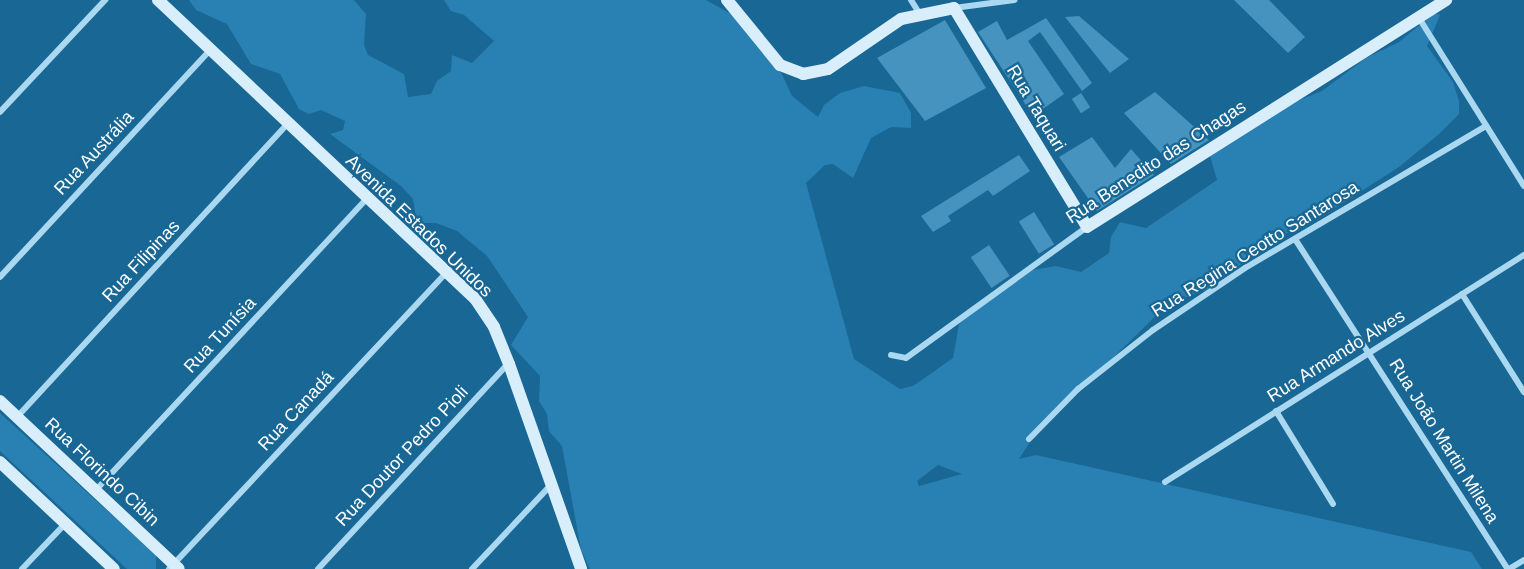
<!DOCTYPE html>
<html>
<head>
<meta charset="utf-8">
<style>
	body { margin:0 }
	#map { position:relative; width:1524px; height:569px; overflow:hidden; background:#186795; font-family:Helvetica,sans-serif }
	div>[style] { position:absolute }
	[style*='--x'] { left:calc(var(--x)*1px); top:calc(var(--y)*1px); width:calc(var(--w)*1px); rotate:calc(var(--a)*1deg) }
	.green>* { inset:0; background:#2881b2 }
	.building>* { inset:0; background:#4593be; transform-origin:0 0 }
	.street>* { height:6px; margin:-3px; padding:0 3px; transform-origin:3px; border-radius:3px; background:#aad8f0 }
	.secondary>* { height:12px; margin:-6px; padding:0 6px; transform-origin:6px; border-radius:6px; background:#d9eefb }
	span { translate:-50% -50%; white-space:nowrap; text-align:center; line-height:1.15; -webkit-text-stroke:4.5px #186795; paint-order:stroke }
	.street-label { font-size:18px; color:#fff }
</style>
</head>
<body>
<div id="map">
	<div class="green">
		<i style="clip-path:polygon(evenodd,189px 0,354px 0,366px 14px,364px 45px,368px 55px,404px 74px,408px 97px,431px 94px,437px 81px,451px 71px,452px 55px,472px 63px,494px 41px,464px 15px,451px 11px,444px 0,706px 0,749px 24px,774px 57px,792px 96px,818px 117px,824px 105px,840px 93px,864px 86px,900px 93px,911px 113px,911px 128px,891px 127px,871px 138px,853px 178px,833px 164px,825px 165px,806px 183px,854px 359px,900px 389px,913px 386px,953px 358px,959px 324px,985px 297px,1000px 292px,1027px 271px,1056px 266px,1081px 272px,1109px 253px,1111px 237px,1120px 222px,1146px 228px,1217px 180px,1207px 146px,1257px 117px,1322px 91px,1366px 58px,1399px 42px,1434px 13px,1440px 15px,1427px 46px,1453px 82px,1459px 101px,1459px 114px,1439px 134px,1399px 167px,1318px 219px,1272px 240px,1210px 288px,1168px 304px,1035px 434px,1019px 459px,1036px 455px,1471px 552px,1482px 569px,590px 569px,581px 550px,562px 446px,549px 431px,547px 414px,539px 401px,540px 376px,511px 345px,528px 317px,487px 256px,457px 231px,436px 223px,417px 223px,413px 199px,401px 186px,330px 134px,343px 130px,345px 121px,321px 110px,309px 114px,299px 109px,280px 74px,251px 64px,227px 24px,196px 10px,189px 0,938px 465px,962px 474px,919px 486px,917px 481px,938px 465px)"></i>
		<i style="clip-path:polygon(0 413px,156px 555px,156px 569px,127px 569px,0 451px)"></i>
	</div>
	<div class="building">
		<i style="clip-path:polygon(1234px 0,1269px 0,1305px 37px,1288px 53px)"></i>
		<i style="clip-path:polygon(1079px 16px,1129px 59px,1110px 73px,1065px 17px)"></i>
		<i style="clip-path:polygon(1046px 18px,1092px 83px,1082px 91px,1040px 32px,1028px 41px,1064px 94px,1033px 116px,978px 32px,997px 21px,1007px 40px)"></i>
		<i style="clip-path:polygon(945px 20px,986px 88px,925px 121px,877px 58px)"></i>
		<i style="clip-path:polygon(1155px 92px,1209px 140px,1171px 164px,1124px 113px)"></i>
		<i style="left:1081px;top:93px;width:17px;height:11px;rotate:57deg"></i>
		<i style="clip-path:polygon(1092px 137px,1115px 168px,1131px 149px,1154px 175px,1097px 211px,1059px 157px)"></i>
		<i style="clip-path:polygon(1019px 155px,1030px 171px,993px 196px,988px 190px,948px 216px,951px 221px,933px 232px,921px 216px)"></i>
		<i style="left:1034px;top:212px;width:38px;height:18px;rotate:58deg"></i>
		<i style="left:989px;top:245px;width:37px;height:22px;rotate:56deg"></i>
	</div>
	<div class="street">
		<i style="--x:911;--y:0;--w:15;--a:58"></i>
		<i style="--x:954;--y:8;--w:61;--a:-7.6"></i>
		<i style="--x:1419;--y:18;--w:198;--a:58"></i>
		<i style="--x:0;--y:112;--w:154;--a:-46.8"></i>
		<i style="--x:1295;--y:239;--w:393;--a:57.2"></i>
		<i style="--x:0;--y:277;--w:309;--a:-47.2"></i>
		<i style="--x:1462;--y:294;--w:116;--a:57.7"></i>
		<i style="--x:891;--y:355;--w:15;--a:11"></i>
		<i style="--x:906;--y:358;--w:223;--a:-35.9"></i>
		<i style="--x:1276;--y:411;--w:109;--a:58.5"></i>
		<i style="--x:17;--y:417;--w:398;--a:-47.3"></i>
		<i style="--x:1029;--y:439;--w:70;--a:-45.6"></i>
		<i style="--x:1078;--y:389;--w:95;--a:-38.2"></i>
		<i style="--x:1153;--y:330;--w:111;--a:-34"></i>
		<i style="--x:1245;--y:268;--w:277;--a:-30.5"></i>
		<i style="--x:1165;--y:482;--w:425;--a:-32.3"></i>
		<i style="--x:95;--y:491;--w:398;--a:-47.1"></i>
		<i style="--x:22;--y:569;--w:62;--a:-46.3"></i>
		<i style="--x:169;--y:569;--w:405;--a:-46.9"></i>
		<i style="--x:318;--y:569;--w:280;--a:-47.2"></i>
		<i style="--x:472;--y:569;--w:115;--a:-46.8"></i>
		<i style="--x:1509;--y:569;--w:17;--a:-31"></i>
	</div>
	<div class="secondary">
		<i style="--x:158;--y:0;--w:437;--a:43.3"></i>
		<i style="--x:476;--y:300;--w:32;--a:56"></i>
		<i style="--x:494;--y:327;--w:40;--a:68"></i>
		<i style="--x:509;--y:364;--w:217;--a:70.6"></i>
		<i style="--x:727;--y:0;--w:84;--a:50.8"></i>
		<i style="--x:780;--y:65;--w:25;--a:21"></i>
		<i style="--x:803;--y:74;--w:25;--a:-11"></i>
		<i style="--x:828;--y:69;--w:88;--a:-34.4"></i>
		<i style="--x:901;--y:19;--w:54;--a:-11.7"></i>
		<i style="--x:954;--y:8;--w:256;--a:58.7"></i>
		<i style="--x:1087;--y:227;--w:425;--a:-32.3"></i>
		<i style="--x:0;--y:401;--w:245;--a:43.2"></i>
		<i style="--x:0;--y:462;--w:156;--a:43.2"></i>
	</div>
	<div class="street-label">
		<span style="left:1036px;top:108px;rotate:59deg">Rua Taquari</span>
		<span style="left:94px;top:153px;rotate:-47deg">Rua Austrália</span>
		<span style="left:1156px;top:162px;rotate:-33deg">Rua Benedito das Chagas</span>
		<span style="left:419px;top:226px;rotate:44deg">Avenida Estados Unidos</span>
		<span style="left:1255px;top:249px;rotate:-32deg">Rua Regina Ceotto Santarosa</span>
		<span style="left:141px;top:261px;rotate:-47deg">Rua Filipinas</span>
		<span style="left:220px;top:335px;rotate:-47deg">Rua Tunísia</span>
		<span style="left:1336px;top:356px;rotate:-32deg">Rua Armando Alves</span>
		<span style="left:296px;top:411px;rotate:-47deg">Rua Canadá</span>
		<span style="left:1444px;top:441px;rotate:58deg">Rua João Martin Milena</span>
		<span style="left:402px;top:456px;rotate:-47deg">Rua Doutor Pedro Pioli</span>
		<span style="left:102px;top:472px;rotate:43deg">Rua Florindo Cibin</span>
	</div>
</div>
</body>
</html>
